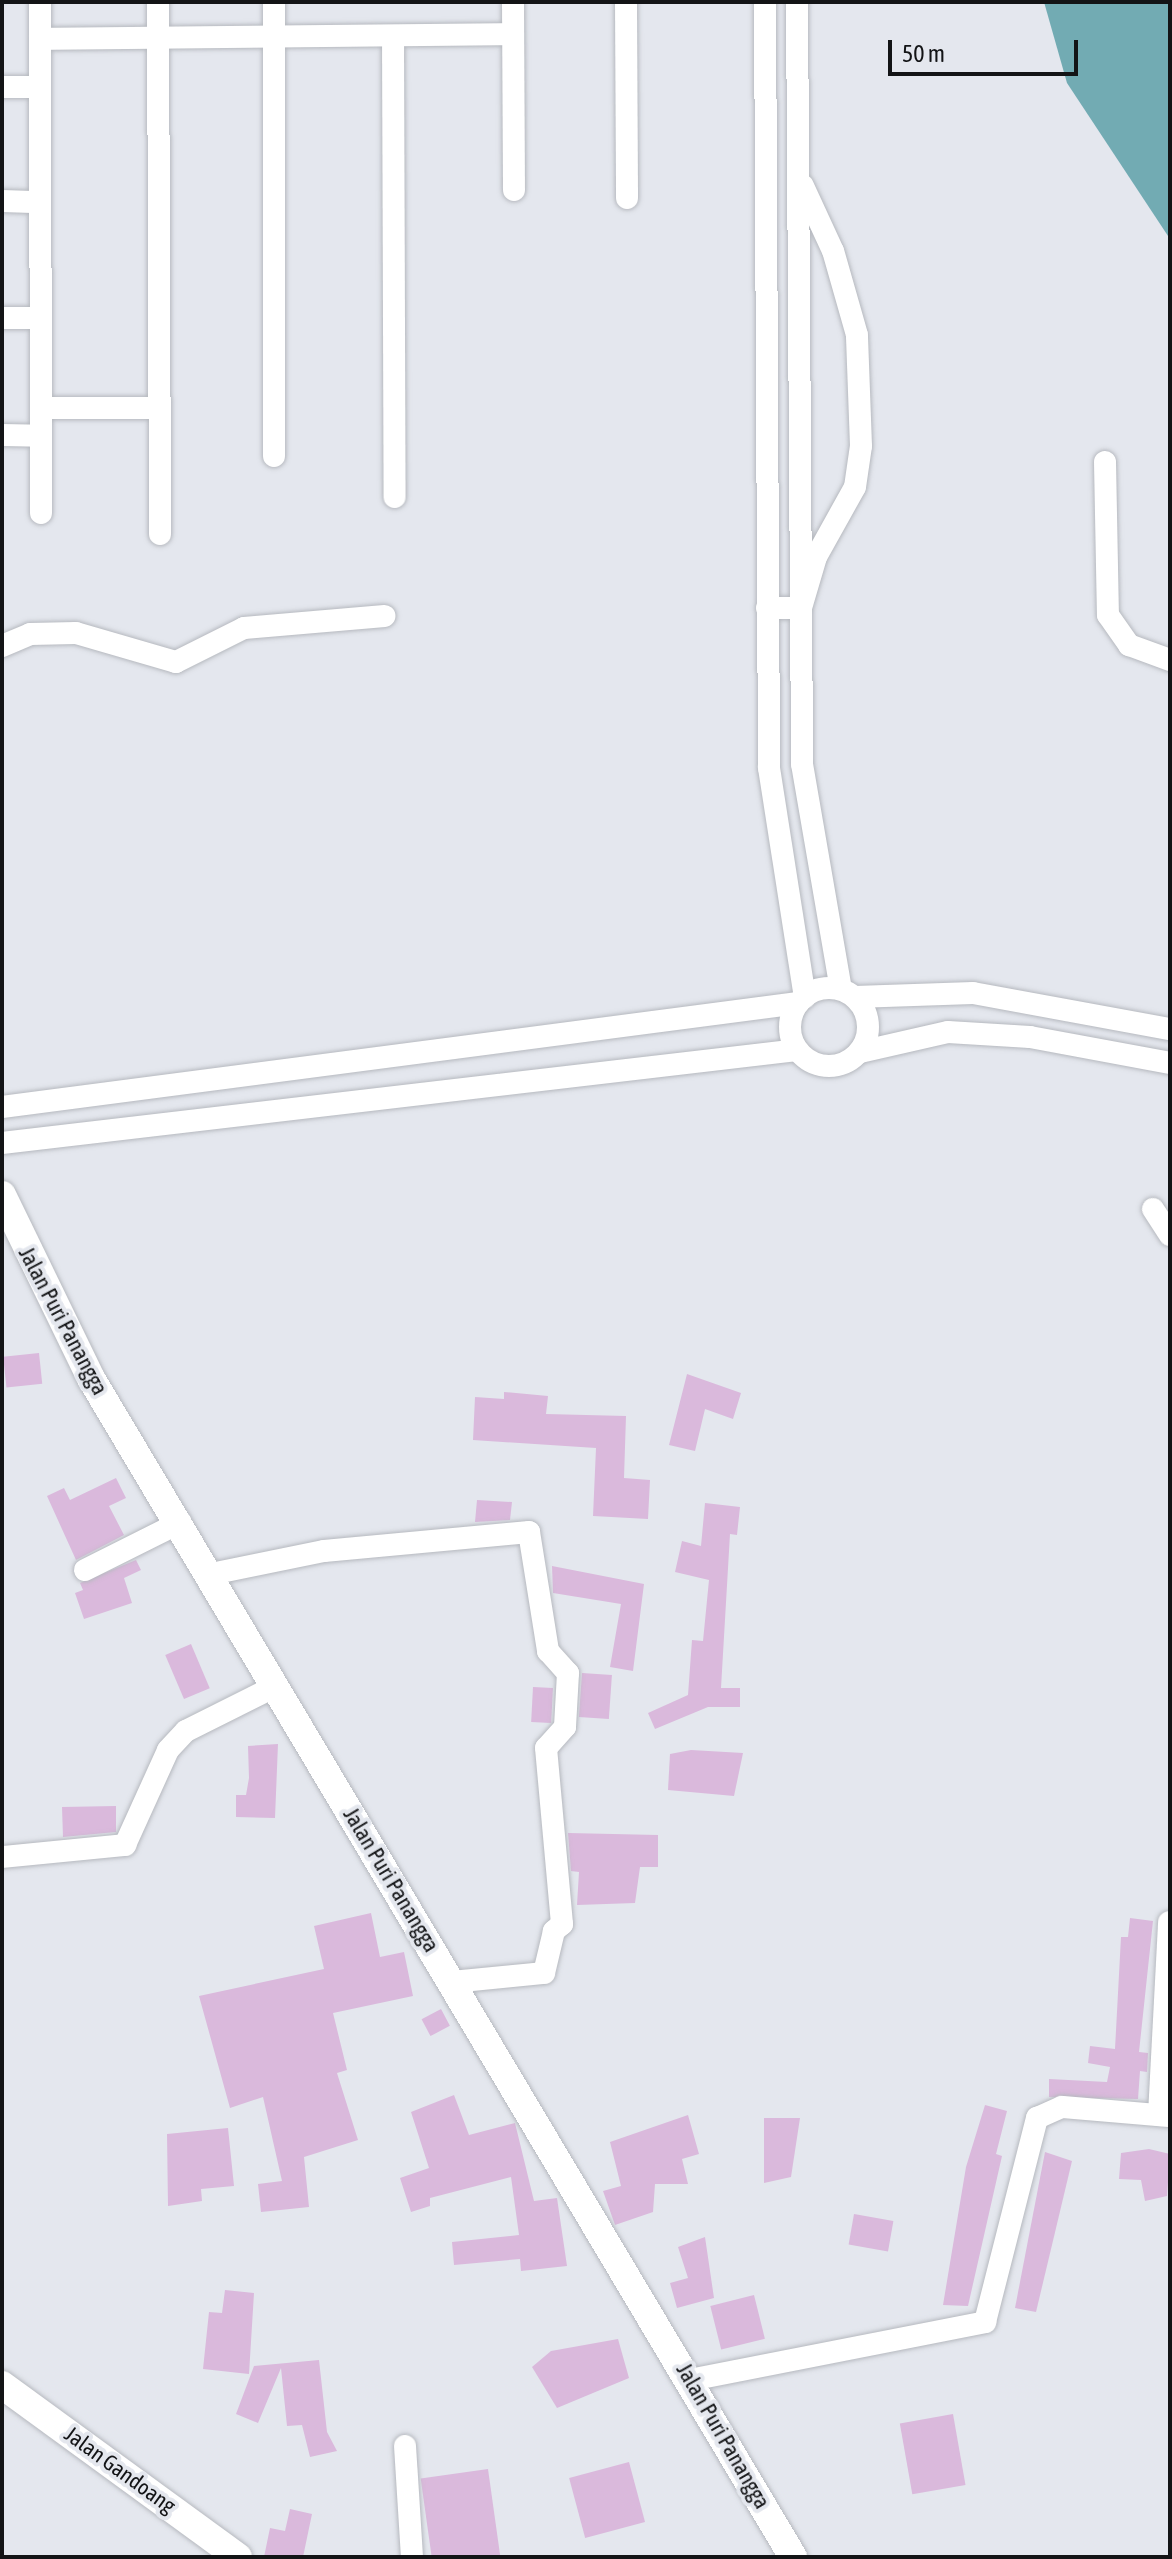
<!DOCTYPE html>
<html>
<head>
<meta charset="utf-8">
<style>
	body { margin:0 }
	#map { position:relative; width:1172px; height:2559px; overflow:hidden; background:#e4e7ee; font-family:"Asap Condensed",sans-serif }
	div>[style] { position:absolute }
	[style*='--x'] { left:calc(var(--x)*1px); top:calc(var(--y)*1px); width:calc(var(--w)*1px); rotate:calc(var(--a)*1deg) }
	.water>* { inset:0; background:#72abb3 }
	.building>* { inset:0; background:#dab9dc; transform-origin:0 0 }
	.roads { filter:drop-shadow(0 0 2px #b6b9bf) drop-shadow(0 0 2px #b6b9bf) }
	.minor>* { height:22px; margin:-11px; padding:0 11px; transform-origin:11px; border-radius:11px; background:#fff }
	.minor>.ring { margin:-11px; padding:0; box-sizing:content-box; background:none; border:22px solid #fff; border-radius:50% }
	.tertiary>* { height:28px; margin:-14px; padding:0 14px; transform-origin:14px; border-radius:14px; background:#fff }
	span { translate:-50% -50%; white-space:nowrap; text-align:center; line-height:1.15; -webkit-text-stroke:8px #e4e7ee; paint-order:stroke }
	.street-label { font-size:22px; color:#131416 }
	.frame { position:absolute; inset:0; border:4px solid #131416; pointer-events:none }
	.scale { position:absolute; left:888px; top:40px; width:190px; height:36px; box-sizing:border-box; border:4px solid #131416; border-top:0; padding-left:10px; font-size:24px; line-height:28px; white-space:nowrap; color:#131416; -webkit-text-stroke:6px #e4e7ee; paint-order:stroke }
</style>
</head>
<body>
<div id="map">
	<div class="water">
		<i style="clip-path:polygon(1044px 2px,1170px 2px,1170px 239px,1067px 83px)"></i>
	</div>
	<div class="building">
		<i style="left:39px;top:1353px;width:31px;height:36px;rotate:84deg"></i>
		<i style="clip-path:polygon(687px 1374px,741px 1393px,733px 1419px,705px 1409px,695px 1451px,669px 1445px)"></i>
		<i style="clip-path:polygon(504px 1392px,548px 1396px,546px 1414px,626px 1416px,624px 1478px,650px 1480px,648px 1519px,593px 1516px,596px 1448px,473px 1440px,475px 1397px,504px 1399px)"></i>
		<i style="clip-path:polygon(116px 1478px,126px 1498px,109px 1506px,124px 1535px,76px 1560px,47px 1496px,64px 1488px,70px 1500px)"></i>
		<i style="clip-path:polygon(477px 1500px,512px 1502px,510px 1520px,475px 1522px)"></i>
		<i style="clip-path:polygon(705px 1503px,740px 1507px,737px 1535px,730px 1534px,721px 1688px,740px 1688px,740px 1707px,708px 1707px,655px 1729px,648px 1713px,688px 1695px,692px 1640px,703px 1641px,709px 1580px,675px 1572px,682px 1541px,701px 1546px)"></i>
		<i style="clip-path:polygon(136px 1560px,141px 1570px,124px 1578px,132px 1603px,84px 1619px,75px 1593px,83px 1590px,80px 1583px)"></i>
		<i style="clip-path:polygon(552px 1566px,644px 1584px,633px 1671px,610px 1667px,621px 1604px,553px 1593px)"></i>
		<i style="left:191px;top:1644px;width:48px;height:28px;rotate:67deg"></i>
		<i style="left:582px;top:1673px;width:30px;height:44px;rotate:4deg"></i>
		<i style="left:533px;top:1687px;width:20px;height:35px;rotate:3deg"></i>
		<i style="clip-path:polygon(278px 1744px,275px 1818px,236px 1817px,236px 1795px,246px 1795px,249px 1778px,248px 1746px)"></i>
		<i style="clip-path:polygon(691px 1750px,743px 1753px,734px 1796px,668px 1790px,670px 1754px)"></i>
		<i style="clip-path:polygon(116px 1806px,116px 1832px,63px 1837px,62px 1807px)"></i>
		<i style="clip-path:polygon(568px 1833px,658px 1835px,658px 1867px,640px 1867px,635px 1903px,577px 1905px,579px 1872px,571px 1871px)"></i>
		<i style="clip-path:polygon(371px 1913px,380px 1957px,404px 1952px,413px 1996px,333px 2013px,347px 2070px,337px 2073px,358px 2140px,304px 2157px,309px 2207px,261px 2212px,258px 2184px,282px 2181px,263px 2097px,230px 2108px,199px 1996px,324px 1969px,314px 1926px)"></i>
		<i style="clip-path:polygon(1130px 1918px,1153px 1921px,1139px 2052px,1148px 2053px,1147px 2072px,1140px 2071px,1138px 2099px,1049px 2097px,1049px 2079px,1107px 2082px,1110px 2067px,1088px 2063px,1090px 2046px,1115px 2049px,1121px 1937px,1128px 1937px)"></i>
		<i style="left:441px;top:2009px;width:19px;height:22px;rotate:62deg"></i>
		<i style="clip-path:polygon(454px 2095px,469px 2135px,515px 2123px,534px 2201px,557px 2198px,567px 2266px,521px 2271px,520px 2259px,454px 2265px,452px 2242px,519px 2235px,511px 2177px,430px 2198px,430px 2206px,411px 2212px,400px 2178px,429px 2168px,411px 2112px)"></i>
		<i style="clip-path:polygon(985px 2105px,1007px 2111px,996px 2154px,1002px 2156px,968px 2306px,943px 2305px,966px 2167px)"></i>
		<i style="clip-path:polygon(688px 2115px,699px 2154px,682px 2159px,688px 2184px,655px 2184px,653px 2212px,615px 2225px,603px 2191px,621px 2186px,610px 2142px)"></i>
		<i style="clip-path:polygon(764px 2118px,800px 2118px,791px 2177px,764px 2183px)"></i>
		<i style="clip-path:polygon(228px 2128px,234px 2186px,201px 2189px,202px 2201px,168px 2206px,167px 2134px)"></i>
		<i style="clip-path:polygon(1149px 2149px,1170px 2154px,1167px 2196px,1145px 2201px,1141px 2180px,1119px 2179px,1121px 2153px)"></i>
		<i style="clip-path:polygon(1045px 2152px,1072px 2161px,1036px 2312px,1015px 2308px)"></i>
		<i style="left:854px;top:2214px;width:40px;height:31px;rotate:10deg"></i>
		<i style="clip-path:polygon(705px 2237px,714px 2298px,677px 2308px,670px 2283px,688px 2278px,678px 2247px)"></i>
		<i style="clip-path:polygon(225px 2290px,254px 2293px,249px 2374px,203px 2369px,209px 2312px,222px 2313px)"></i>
		<i style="left:754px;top:2295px;width:45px;height:45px;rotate:76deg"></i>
		<i style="clip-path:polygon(618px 2339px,629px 2378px,557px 2408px,532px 2367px,551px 2351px)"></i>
		<i style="clip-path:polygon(319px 2360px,327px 2432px,337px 2451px,310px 2457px,302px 2425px,287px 2426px,281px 2368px,258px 2423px,236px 2414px,254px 2366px)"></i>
		<i style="left:953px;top:2414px;width:72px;height:54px;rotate:80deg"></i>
		<i style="left:629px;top:2462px;width:62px;height:62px;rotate:75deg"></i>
		<i style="left:488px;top:2469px;width:89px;height:68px;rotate:82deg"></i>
		<i style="clip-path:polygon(290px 2509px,312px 2514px,303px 2557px,264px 2557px,270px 2528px,285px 2531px)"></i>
	</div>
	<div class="roads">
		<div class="minor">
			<i style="--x:40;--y:2;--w:511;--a:89.89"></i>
			<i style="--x:158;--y:2;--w:532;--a:89.78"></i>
			<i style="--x:513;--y:2;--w:188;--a:89.7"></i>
			<i style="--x:626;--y:2;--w:196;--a:89.7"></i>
			<i style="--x:765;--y:2;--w:766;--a:89.7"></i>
			<i style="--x:769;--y:768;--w:232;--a:81.1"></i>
			<i style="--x:797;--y:2;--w:762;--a:89.62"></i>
			<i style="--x:802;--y:764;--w:228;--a:80.2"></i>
			<i style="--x:393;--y:36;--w:461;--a:89.8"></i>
			<i style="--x:40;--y:39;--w:473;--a:-0.6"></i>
			<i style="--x:2;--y:87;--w:38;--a:0"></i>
			<i style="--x:2;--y:201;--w:38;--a:2"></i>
			<i style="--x:2;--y:318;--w:38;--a:0"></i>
			<i style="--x:41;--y:408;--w:119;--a:0"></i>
			<i style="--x:2;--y:435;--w:39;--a:1"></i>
			<i style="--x:274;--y:456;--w:454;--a:-90"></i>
			<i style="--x:1105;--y:462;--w:153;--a:88.9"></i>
			<i style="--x:1108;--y:615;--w:37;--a:55"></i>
			<i style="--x:1129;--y:645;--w:44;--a:20.1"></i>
			<i style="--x:767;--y:608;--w:34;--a:0"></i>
			<i style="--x:801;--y:608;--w:53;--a:-73.6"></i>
			<i style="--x:816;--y:557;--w:80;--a:-60.9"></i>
			<i style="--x:855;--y:487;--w:41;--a:-81.7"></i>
			<i style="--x:861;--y:446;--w:111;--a:-92.1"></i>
			<i style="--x:857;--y:335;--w:87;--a:-105.9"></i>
			<i style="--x:833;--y:251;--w:72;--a:-114.8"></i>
			<i style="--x:2;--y:646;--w:30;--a:-23"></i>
			<i style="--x:30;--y:634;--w:46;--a:-1.2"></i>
			<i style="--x:76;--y:633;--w:104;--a:16.2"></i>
			<i style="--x:176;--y:662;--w:76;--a:-26.6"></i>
			<i style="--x:244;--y:628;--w:141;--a:-4.9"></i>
			<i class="ring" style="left:790px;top:988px;width:56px;height:56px"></i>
			<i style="--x:855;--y:997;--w:118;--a:-1.9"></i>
			<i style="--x:973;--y:993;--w:200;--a:10.4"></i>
			<i style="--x:860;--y:1052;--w:90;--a:-12.8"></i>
			<i style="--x:948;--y:1032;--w:82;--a:3.5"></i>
			<i style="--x:1030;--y:1037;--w:142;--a:10.5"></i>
			<i style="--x:2;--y:1107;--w:803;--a:-7.44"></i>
			<i style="--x:2;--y:1143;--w:800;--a:-6.67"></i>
			<i style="--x:1153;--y:1209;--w:31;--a:57"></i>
			<i style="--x:85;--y:1570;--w:107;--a:-26.6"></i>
			<i style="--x:211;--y:1574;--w:115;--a:-11.5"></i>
			<i style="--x:324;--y:1551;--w:206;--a:-5.3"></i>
			<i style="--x:529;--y:1532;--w:121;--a:80.9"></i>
			<i style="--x:548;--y:1651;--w:30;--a:48"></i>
			<i style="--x:568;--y:1673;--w:54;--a:93.2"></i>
			<i style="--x:565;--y:1727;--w:28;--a:132"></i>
			<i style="--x:546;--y:1748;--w:177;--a:84.8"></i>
			<i style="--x:562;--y:1924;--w:11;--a:139"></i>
			<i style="--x:554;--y:1931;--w:43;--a:103.4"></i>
			<i style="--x:544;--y:1973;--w:92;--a:174.4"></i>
			<i style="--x:2;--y:1857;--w:124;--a:-5.6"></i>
			<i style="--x:125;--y:1845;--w:104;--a:-65.6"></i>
			<i style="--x:168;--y:1750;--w:26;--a:-47"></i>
			<i style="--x:186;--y:1731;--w:98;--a:-26.6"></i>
			<i style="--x:1159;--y:2115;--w:193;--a:-87"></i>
			<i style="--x:690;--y:2380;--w:301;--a:-11.1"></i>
			<i style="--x:985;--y:2322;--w:211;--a:-75.7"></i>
			<i style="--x:1037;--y:2118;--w:27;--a:-24"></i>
			<i style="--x:1062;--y:2107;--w:108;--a:4.8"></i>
			<i style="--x:405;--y:2446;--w:111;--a:86.4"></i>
		</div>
		<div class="tertiary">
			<i style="--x:2;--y:1195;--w:206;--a:64.1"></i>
			<i style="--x:92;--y:1380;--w:1370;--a:59.22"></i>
			<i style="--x:2;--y:2385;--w:292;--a:36.1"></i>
		</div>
	</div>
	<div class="street-label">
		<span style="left:63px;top:1321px;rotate:62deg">Jalan Puri Panangga</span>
		<span style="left:391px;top:1880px;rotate:59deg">Jalan Puri Panangga</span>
		<span style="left:723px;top:2436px;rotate:60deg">Jalan Puri Panangga</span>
		<span style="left:120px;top:2470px;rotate:36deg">Jalan Gandoang</span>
	</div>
	<div class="frame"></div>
	<div class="scale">50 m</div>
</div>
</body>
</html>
